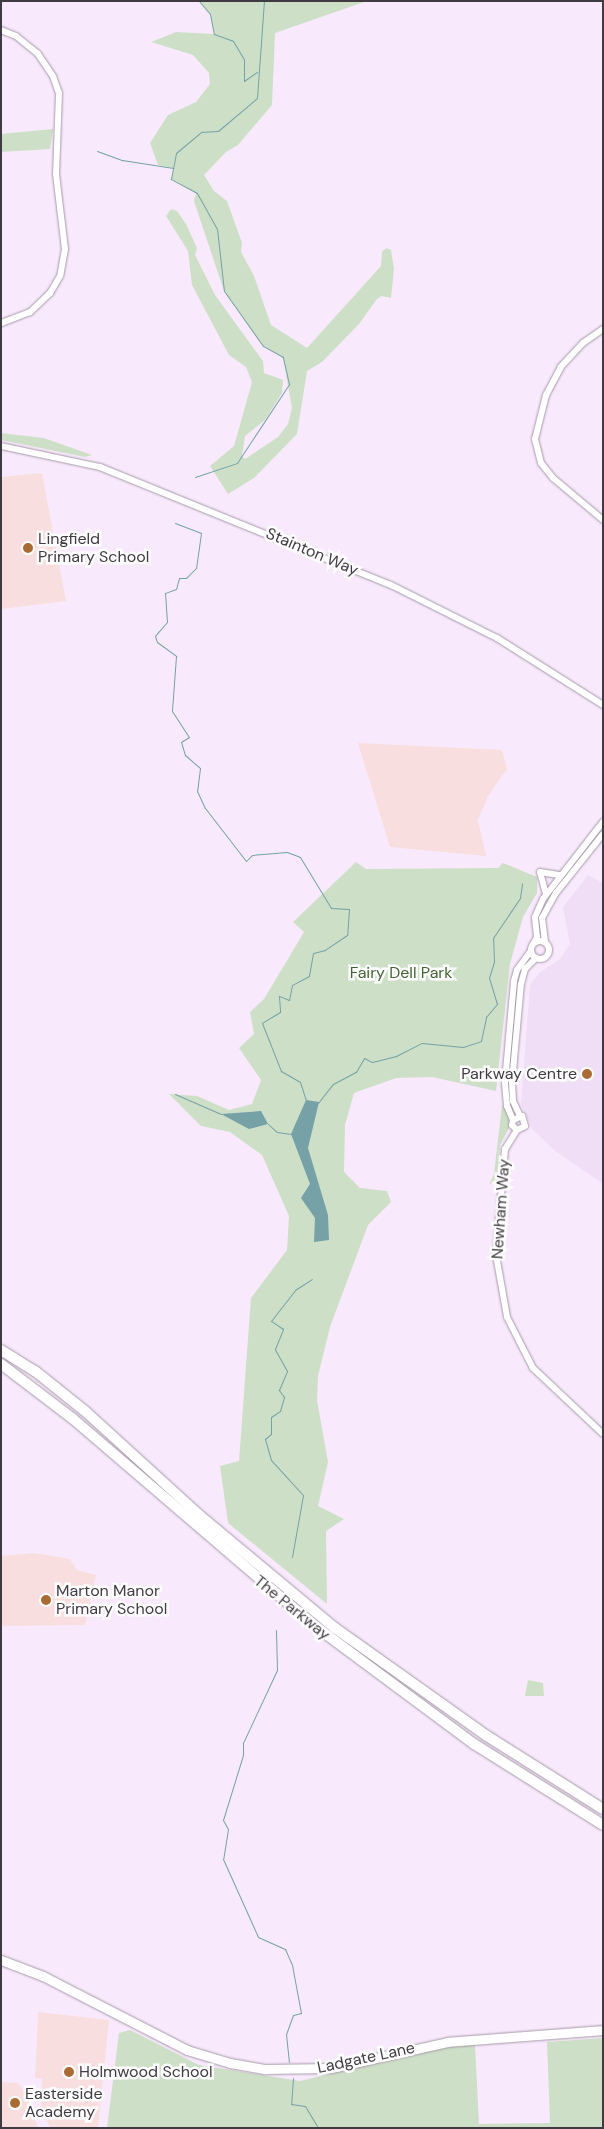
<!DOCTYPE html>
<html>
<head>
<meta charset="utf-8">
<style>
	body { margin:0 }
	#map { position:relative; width:604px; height:2129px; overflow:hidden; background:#f8eafc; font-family:"DM Sans",sans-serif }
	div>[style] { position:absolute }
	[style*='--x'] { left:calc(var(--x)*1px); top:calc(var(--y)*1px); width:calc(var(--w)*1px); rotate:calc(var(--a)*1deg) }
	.built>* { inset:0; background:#f0def6 }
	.education>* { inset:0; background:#f9dedf }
	.green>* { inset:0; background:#cedfc7 }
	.water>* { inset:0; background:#75a1a7 }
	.stream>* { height:1px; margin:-0.5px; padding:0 0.5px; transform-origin:0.5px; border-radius:0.5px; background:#75a1a7 }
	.roads { filter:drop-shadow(0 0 1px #a699a9) drop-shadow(0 0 1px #a699a9) }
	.minor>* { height:6px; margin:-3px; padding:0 3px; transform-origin:3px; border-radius:3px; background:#fff }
	.minor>.ring { margin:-3px; padding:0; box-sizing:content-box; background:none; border:6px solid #fff; border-radius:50% }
	.major>* { height:9px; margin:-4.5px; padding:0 4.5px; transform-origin:4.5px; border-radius:4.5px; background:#fff }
	.highway>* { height:10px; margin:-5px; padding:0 5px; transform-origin:5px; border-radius:5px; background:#fff }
	.dots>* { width:14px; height:14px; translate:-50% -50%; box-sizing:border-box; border:2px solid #fdfdfd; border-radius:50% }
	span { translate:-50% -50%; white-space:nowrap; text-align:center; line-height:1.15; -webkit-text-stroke:5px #fdfdfd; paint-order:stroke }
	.poi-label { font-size:16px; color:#403b42 }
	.left { translate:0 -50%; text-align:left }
	.right { translate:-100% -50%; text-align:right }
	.street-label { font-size:16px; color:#403b42 }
	.park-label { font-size:16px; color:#436235 }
	.frame { position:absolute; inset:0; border:2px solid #403b42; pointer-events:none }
</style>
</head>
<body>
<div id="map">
	<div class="built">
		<i style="clip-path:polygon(588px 875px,603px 883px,603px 1184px,554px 1150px,532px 1129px,521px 1104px,530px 985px,540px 972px,560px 959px,570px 944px,563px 907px)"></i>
	</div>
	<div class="education">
		<i style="clip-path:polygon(42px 473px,66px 601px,1px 609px,1px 477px)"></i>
		<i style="clip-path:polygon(358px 743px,502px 750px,507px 769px,488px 796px,478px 820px,486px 856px,390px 847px)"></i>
		<i style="clip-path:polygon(34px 1553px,70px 1559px,77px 1570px,96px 1575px,85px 1625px,1px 1626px,1px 1556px)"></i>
		<i style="clip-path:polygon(38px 2012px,109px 2020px,98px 2128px,50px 2128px,41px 2107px,42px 2079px,35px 2078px)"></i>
		<i style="clip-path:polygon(1px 2082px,18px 2083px,27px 2095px,38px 2128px,1px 2128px)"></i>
	</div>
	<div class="green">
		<i style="clip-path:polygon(199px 1px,367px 1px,275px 33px,272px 105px,238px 145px,226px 152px,204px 175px,214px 191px,227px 201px,242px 243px,241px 252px,254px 276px,271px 325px,307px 348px,381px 266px,382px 251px,387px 248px,391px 250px,394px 269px,391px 298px,382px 296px,377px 299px,359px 324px,322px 362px,307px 371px,297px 434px,254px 478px,228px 494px,210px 466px,234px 446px,252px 382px,246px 367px,229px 355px,192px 285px,188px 251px,166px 216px,171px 209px,177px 211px,186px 224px,197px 248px,195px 255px,215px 295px,263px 361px,264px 373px,283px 380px,282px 393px,265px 420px,245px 436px,242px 456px,245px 459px,278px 437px,288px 424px,292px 408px,283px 357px,263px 346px,224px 291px,194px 201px,196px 193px,171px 179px,173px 168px,158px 165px,150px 143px,168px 115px,196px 102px,210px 84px,209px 73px,193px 55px,151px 42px,176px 32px,214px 34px,210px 14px)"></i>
		<i style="clip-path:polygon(53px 129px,50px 149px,1px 152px,1px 134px)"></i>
		<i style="clip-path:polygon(1px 433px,44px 438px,92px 455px,85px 457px,1px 440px)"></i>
		<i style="clip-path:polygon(356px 862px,366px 869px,498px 868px,503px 863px,537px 877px,537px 893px,523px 917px,510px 964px,496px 1091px,432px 1077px,396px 1078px,354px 1093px,345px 1125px,344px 1172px,360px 1188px,387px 1191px,391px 1202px,368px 1225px,330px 1327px,318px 1376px,317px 1400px,328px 1462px,318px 1506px,344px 1519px,326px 1531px,327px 1604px,228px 1523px,220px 1466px,239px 1461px,251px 1298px,287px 1250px,289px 1216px,262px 1155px,230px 1132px,201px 1126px,169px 1094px,197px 1096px,229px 1110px,252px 1104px,261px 1080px,239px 1048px,254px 1034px,250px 1012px,264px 999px,304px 932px,293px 922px)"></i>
		<i style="clip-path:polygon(502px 1105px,510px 1114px,510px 1126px,500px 1145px,497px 1179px,489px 1185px,494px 1174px)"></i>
		<i style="clip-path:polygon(528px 1680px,543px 1683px,544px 1696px,525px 1696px)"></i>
		<i style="clip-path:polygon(130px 2030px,199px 2065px,300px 2081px,450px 2045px,475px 2045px,479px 2124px,550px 2123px,547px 2042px,603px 2038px,603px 2128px,107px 2128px,119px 2033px)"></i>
	</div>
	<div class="water">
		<i style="clip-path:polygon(306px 1100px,319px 1102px,308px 1148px,328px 1215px,329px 1240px,314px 1242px,315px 1218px,301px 1198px,310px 1184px,291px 1134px)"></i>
		<i style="clip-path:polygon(261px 1111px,268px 1124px,249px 1129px,221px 1114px)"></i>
	</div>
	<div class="stream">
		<i style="--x:199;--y:1;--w:17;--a:50"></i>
		<i style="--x:210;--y:14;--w:20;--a:79"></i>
		<i style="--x:214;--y:34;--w:20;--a:20"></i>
		<i style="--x:233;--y:41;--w:21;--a:59"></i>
		<i style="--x:244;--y:59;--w:22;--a:90"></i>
		<i style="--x:244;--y:81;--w:16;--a:-35"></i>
		<i style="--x:97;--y:151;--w:27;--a:20"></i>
		<i style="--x:122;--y:160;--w:52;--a:8.9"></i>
		<i style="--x:195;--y:477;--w:44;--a:-18.4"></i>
		<i style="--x:237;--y:463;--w:95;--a:-56.6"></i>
		<i style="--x:289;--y:384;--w:28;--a:-103"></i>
		<i style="--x:283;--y:357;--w:23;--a:-151"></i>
		<i style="--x:263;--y:346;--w:67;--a:-125.3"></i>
		<i style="--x:224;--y:291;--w:62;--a:-96.4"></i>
		<i style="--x:217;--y:229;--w:41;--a:-119.1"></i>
		<i style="--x:197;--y:193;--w:30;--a:-152"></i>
		<i style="--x:171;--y:179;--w:26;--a:-79"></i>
		<i style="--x:176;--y:153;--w:33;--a:-40"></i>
		<i style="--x:201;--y:132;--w:17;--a:-3"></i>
		<i style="--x:218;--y:131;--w:51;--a:-40.2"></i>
		<i style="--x:257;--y:98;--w:97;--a:-85.9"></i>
		<i style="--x:175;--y:523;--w:28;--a:21"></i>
		<i style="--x:201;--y:533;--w:35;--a:98"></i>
		<i style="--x:196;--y:568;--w:14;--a:135"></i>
		<i style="--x:186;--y:578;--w:7;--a:180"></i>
		<i style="--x:179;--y:578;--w:11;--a:105"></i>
		<i style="--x:176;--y:589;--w:12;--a:160"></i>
		<i style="--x:165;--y:593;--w:29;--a:86"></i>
		<i style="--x:167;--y:622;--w:18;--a:131"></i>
		<i style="--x:155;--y:636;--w:6;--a:72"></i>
		<i style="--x:157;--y:642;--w:24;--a:36"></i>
		<i style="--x:176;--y:656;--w:55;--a:94.2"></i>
		<i style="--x:172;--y:711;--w:31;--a:57"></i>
		<i style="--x:189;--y:737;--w:9;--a:148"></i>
		<i style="--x:181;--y:742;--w:14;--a:73"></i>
		<i style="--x:185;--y:755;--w:20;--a:41"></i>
		<i style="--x:200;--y:768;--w:23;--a:97"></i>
		<i style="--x:197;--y:791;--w:19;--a:65"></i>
		<i style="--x:205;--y:808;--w:67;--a:52.3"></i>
		<i style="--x:246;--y:861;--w:8;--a:-45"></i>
		<i style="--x:252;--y:855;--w:35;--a:-5"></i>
		<i style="--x:287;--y:852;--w:14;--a:21"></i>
		<i style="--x:300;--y:857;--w:60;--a:58.7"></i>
		<i style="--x:331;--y:908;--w:18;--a:3"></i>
		<i style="--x:349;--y:909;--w:26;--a:94"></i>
		<i style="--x:347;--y:935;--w:27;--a:146"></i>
		<i style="--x:325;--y:950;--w:12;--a:166"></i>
		<i style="--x:313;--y:953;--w:23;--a:100"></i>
		<i style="--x:309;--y:976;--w:19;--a:152"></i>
		<i style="--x:292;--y:985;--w:15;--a:101"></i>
		<i style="--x:289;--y:1000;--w:11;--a:-158"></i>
		<i style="--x:279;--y:996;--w:16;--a:86"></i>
		<i style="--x:280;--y:1012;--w:21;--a:149"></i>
		<i style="--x:262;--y:1023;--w:52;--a:68.4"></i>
		<i style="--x:281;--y:1071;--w:22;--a:30"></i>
		<i style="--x:300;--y:1082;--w:19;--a:72"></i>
		<i style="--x:175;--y:1094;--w:50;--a:23.5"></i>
		<i style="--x:318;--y:1103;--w:24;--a:-52"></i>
		<i style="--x:333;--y:1084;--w:26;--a:-28"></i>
		<i style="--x:356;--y:1072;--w:16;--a:-60"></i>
		<i style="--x:364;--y:1058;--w:9;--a:27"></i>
		<i style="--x:372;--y:1062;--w:25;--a:-14"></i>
		<i style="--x:396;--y:1056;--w:29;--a:-27"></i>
		<i style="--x:422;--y:1043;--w:41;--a:5.6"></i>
		<i style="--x:463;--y:1047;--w:19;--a:-18"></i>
		<i style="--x:481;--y:1041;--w:25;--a:-78"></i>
		<i style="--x:486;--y:1017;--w:17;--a:-50"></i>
		<i style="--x:497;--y:1004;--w:27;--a:-107"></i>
		<i style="--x:489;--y:978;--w:17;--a:-73"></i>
		<i style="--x:494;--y:962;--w:24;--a:-92"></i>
		<i style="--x:493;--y:938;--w:48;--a:-56"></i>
		<i style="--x:520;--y:898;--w:15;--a:-82"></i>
		<i style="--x:268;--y:1124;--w:12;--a:42"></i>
		<i style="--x:277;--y:1132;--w:14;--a:8"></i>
		<i style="--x:292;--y:1557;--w:63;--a:-79.9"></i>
		<i style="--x:303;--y:1495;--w:47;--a:-132.4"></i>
		<i style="--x:271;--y:1460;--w:22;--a:-106"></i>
		<i style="--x:265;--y:1439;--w:8;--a:-40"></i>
		<i style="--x:271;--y:1434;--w:17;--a:-90"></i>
		<i style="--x:271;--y:1417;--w:11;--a:-34"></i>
		<i style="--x:280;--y:1411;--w:15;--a:-74"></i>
		<i style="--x:284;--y:1397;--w:9;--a:-126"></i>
		<i style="--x:279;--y:1390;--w:21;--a:-67"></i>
		<i style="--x:287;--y:1371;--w:25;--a:-119"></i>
		<i style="--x:275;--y:1349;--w:22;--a:-68"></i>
		<i style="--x:283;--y:1329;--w:14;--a:-146"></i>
		<i style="--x:271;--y:1321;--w:39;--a:-52"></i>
		<i style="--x:295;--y:1290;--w:20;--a:-33"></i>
		<i style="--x:276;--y:1630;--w:40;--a:88.6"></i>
		<i style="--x:277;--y:1670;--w:81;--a:115"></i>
		<i style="--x:243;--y:1743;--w:12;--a:90"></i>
		<i style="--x:243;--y:1755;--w:68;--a:107.1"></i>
		<i style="--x:223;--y:1820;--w:10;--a:61"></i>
		<i style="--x:228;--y:1829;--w:30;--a:99"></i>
		<i style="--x:223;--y:1859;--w:85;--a:65.8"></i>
		<i style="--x:258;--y:1937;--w:30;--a:24"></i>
		<i style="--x:285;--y:1949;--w:17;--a:66"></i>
		<i style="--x:292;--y:1965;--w:49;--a:79.4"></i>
		<i style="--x:301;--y:2013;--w:8;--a:166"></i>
		<i style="--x:293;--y:2015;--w:20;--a:110"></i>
		<i style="--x:286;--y:2034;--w:28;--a:84"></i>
		<i style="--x:293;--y:2078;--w:26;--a:94"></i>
		<i style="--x:291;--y:2104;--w:14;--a:8"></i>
		<i style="--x:305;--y:2106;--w:26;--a:59"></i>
	</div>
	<div class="roads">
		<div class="minor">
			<i style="--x:1;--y:30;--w:16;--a:22"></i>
			<i style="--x:16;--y:36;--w:28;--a:39"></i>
			<i style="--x:38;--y:54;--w:27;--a:56"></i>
			<i style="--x:53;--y:76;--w:18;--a:71"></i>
			<i style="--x:59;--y:93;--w:81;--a:92.1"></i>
			<i style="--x:56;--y:174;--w:76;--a:83.2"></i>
			<i style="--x:65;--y:249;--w:27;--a:100"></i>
			<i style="--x:60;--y:276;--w:20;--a:120"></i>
			<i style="--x:50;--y:293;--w:28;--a:136"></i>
			<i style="--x:30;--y:312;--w:31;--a:159"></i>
			<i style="--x:603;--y:329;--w:24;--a:145"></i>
			<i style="--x:583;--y:343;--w:33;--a:133"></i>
			<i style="--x:561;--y:367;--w:32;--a:118"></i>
			<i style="--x:546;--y:395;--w:45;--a:104"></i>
			<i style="--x:535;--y:439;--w:25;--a:76"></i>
			<i style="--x:541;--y:463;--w:19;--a:51"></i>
			<i style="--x:553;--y:478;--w:65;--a:40"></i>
			<i style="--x:1;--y:446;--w:101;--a:12"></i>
			<i style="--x:100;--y:467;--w:314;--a:22.1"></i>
			<i style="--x:391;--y:585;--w:119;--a:26.6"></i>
			<i style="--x:497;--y:638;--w:125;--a:32.3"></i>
			<i style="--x:540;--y:872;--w:23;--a:75"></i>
			<i style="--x:540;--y:872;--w:19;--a:9"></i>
			<i class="ring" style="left:531px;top:941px;width:12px;height:12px"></i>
			<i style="--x:545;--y:942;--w:24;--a:-97"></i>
			<i style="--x:542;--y:918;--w:29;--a:-61"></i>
			<i style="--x:556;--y:893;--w:75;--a:-51.5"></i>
			<i style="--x:534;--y:943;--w:7;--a:-63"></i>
			<i style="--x:537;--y:937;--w:20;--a:-96"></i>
			<i style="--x:535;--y:917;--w:20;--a:-66"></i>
			<i style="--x:543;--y:899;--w:98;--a:-52.1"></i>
			<i style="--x:520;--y:1116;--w:17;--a:-115"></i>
			<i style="--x:513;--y:1101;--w:19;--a:-93"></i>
			<i style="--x:512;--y:1082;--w:98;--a:-84.8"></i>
			<i style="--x:521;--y:984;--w:16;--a:-75"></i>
			<i style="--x:525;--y:969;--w:16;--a:-45"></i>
			<i style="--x:513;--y:1120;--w:15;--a:-113"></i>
			<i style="--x:507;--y:1106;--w:24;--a:-95"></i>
			<i style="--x:505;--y:1082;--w:101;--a:-84.9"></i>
			<i style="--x:514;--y:981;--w:11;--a:-75"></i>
			<i style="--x:517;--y:970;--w:24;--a:-54"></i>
			<i style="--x:517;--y:1130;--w:7;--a:-135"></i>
			<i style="--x:512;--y:1125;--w:5;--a:-79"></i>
			<i style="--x:513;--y:1120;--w:10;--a:-24"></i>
			<i style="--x:522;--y:1116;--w:10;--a:73"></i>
			<i style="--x:525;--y:1126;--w:9;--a:153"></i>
			<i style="--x:517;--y:1130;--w:22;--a:122"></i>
			<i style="--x:505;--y:1149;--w:106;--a:94.9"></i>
			<i style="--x:496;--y:1255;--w:63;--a:79.9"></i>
			<i style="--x:507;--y:1317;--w:57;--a:63"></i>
			<i style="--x:533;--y:1368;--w:96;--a:43.3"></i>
		</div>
		<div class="major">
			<i style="--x:1;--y:1960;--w:45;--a:20.9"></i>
			<i style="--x:43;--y:1976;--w:162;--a:27.2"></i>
			<i style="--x:187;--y:2050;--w:45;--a:16.8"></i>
			<i style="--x:230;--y:2063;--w:36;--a:10"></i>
			<i style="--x:265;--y:2069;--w:66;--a:-0.9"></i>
			<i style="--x:331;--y:2068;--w:119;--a:-12.6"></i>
			<i style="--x:447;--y:2042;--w:156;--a:-4.4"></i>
		</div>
		<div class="highway">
			<i style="--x:1;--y:1350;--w:40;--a:32"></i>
			<i style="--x:35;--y:1371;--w:64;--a:38.7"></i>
			<i style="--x:85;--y:1411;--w:153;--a:42.3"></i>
			<i style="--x:198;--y:1514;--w:178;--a:39.8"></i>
			<i style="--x:335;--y:1628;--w:186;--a:35.4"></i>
			<i style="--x:487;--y:1736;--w:137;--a:32.2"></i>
			<i style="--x:1;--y:1364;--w:89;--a:37.3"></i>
			<i style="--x:72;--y:1418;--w:315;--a:40.6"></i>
			<i style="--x:311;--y:1623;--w:203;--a:36.6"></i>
			<i style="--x:474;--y:1744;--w:152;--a:32.1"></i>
		</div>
	</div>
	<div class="dots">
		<i style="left:28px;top:548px;background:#aa6a33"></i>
		<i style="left:587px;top:1074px;background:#aa6a33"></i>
		<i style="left:46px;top:1600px;background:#aa6a33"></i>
		<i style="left:69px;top:2072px;background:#aa6a33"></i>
		<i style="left:15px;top:2103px;background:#aa6a33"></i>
	</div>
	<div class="poi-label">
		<span class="left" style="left:38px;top:548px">Lingfield<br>Primary School</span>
		<span class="right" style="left:577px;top:1074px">Parkway Centre</span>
		<span class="left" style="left:56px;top:1600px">Marton Manor<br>Primary School</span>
		<span class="left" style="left:79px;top:2072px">Holmwood School</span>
		<span class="left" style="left:25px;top:2103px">Easterside<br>Academy</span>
	</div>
	<div class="street-label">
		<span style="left:312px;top:552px;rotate:23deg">Stainton Way</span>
		<span style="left:501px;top:1209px;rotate:-86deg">Newham Way</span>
		<span style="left:292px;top:1608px;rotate:39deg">The Parkway</span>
		<span style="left:366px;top:2058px;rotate:-12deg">Ladgate Lane</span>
	</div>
	<div class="park-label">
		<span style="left:401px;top:973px">Fairy Dell Park</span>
	</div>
	<div class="frame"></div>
</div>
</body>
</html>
